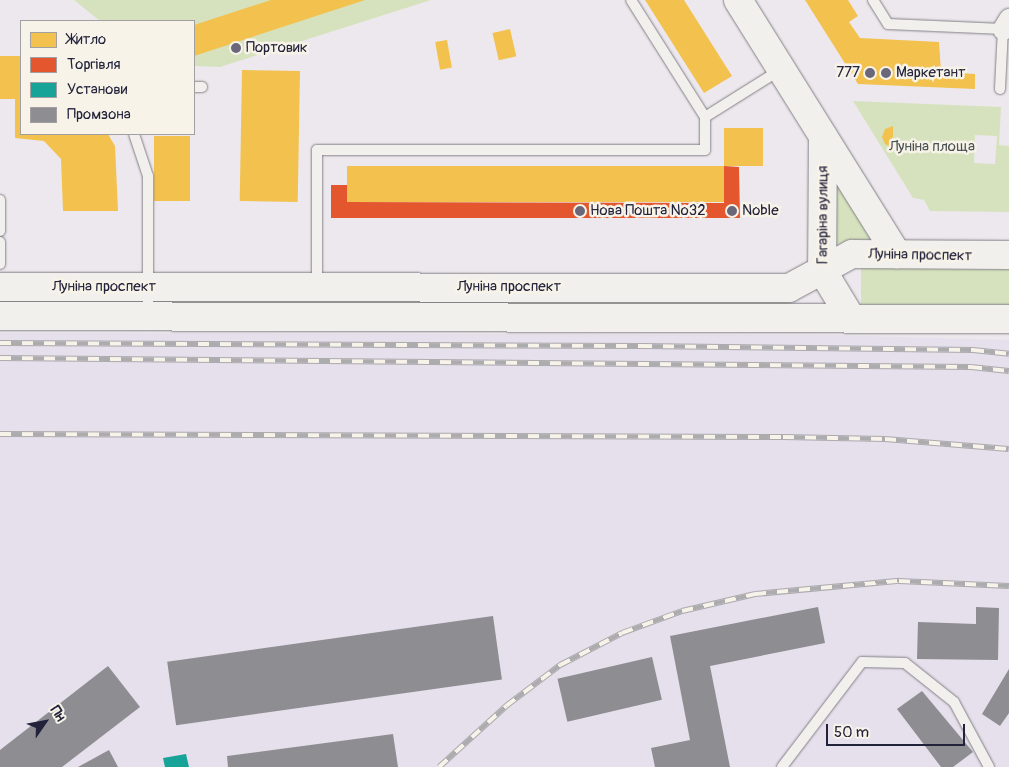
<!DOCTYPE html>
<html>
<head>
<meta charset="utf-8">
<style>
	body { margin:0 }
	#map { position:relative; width:1009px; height:767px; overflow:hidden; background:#ede8ed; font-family:Pangolin,sans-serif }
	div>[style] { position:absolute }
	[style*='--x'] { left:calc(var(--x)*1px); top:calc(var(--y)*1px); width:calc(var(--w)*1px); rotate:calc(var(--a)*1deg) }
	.built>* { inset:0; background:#e6dfec }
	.green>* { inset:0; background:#d6e2bd; transform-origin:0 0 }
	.homes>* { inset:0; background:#f2c14e; transform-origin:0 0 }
	.shops>* { inset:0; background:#e4572e }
	.public>* { inset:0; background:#17a398 }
	.industry>* { inset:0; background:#8d8d92; transform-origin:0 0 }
	.roads { filter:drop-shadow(0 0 1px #828087) drop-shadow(0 0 1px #828087) }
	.lane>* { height:10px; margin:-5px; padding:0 5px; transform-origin:5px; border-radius:5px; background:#f1f0ed }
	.street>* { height:21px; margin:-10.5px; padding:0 10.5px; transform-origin:10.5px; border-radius:10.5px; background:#f1f0ed }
	.secondary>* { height:28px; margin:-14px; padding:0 14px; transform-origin:14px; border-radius:14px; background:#f1f0ed }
	.rail>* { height:5.5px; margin-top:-2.75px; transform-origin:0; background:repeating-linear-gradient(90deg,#f7f3e8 0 11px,#acabad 0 22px); box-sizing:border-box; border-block:1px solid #acabad }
	.dots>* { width:14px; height:14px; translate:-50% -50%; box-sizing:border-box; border:2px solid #f7f3e8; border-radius:50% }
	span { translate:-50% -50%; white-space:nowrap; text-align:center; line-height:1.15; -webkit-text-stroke:5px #f7f3e8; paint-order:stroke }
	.poi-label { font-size:15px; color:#22223b }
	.left { translate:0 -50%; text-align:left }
	.right { translate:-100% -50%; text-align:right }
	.park-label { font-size:15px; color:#4a5152 }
	.street-label { font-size:15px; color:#22223b }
	.legend { position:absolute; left:20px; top:20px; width:175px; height:115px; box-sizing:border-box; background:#f7f3e8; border:1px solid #a29fa3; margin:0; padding:6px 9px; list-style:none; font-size:15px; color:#22223b }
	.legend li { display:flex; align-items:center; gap:10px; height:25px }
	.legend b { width:25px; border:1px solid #a29fa3 }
	.north { position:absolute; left:20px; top:697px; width:50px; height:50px; -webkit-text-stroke:4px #f7f3e8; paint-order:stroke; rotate:57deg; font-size:14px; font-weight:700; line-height:20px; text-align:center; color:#22223b }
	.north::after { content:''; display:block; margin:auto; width:18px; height:22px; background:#22223b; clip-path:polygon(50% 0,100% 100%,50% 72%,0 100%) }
	.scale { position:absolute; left:826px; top:724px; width:139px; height:22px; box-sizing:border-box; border:2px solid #22223b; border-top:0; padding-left:6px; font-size:15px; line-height:18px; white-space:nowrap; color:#22223b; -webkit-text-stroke:4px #f7f3e8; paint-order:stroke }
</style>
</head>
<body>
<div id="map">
	<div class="built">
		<i style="clip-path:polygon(0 333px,823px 335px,1009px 340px,1009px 767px,0 767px)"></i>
	</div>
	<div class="green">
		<i style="clip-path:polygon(74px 0,431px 0,220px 67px,194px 66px,194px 21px,100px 21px)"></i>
		<i style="clip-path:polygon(evenodd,853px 101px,1001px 107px,999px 145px,1009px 146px,1009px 212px,930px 211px,924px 200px,913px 198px,853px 101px,975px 135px,997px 136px,995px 164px,974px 163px,975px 135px)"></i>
		<i style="clip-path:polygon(833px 171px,879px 244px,833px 243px)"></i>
		<i style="left:861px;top:264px;width:148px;height:44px"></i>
		<i style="left:167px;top:298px;width:622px;height:7px"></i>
	</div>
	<div class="homes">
		<i style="clip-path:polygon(271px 0,365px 0,194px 56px,194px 25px)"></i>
		<i style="clip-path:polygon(645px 0,684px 0,732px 76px,704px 93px)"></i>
		<i style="clip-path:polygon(805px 0,848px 0,858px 16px,849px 22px,860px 38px,939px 42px,941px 72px,975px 74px,975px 89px,858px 84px)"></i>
		<i style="left:510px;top:29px;width:28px;height:18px;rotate:77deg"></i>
		<i style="left:447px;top:40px;width:28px;height:12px;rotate:80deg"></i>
		<i style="clip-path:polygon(0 56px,21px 56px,21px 134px,108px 134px,115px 146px,118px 211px,63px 211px,61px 159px,44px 141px,15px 138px,15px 99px,0 99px)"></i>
		<i style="left:242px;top:70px;width:58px;height:131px;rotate:1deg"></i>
		<i style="clip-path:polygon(893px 126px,893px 148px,885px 144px,882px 137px,885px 129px)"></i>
		<i style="left:724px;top:128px;width:39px;height:38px"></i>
		<i style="left:154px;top:136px;width:36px;height:65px"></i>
		<i style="left:347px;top:166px;width:377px;height:36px"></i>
	</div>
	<div class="shops">
		<i style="clip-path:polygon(724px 166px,739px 167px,740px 218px,331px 218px,331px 185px,347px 185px,347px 202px,724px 203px)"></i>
	</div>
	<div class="public">
		<i style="clip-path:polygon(186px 754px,189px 767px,165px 767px,163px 758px)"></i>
	</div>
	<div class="industry">
		<i style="clip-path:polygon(818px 607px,825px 643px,710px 666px,730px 767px,655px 767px,651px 748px,690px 740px,670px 636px)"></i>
		<i style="clip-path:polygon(976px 607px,999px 608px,998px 660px,917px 659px,918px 622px,976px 624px)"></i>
		<i style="left:493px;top:616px;width:64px;height:329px;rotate:82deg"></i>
		<i style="left:652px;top:657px;width:44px;height:97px;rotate:77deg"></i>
		<i style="clip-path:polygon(108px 666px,140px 707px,62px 767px,0 767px,0 750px)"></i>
		<i style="clip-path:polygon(1009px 669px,1009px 713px,1000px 726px,982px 714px)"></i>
		<i style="clip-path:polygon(922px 691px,973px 752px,953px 767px,941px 767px,897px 709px)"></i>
		<i style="clip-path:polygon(393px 734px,398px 767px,228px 767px,227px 756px)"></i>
		<i style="clip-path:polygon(109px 750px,118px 767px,78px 767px)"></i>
	</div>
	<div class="roads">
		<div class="lane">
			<i style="--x:873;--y:0;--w:28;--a:58"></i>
			<i style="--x:888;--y:24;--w:115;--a:2.5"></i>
			<i style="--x:1003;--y:29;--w:60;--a:92.9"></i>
			<i style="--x:194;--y:87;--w:8;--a:0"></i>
			<i style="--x:705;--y:117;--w:89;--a:-32.1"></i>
			<i style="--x:134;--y:134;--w:44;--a:71.6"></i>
			<i style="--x:148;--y:176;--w:139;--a:90"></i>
			<i style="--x:0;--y:200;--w:31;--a:90"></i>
			<i style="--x:0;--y:242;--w:22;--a:90"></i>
			<i style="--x:317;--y:287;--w:137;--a:-90"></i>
			<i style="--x:317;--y:150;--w:388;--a:0"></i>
			<i style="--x:705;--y:150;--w:33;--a:-90"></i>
			<i style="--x:705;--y:117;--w:138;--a:-122.3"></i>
			<i style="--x:782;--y:767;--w:132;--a:-52.7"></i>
			<i style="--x:862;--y:662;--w:43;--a:1.3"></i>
			<i style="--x:905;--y:663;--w:63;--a:38.5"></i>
			<i style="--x:954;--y:702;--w:74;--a:61.7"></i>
		</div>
		<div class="street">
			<i style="--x:1003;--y:29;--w:12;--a:-59"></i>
		</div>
		<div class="secondary">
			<i style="--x:738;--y:0;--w:300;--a:58"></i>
			<i style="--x:823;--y:136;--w:134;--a:90.4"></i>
			<i style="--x:822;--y:270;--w:56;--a:58.9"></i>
			<i style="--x:0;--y:287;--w:789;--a:0.07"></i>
			<i style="--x:789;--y:288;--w:72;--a:-28.4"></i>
			<i style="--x:852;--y:254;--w:157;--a:0.4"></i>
			<i style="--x:0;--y:316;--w:1009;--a:0.17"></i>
		</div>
	</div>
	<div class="rail">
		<i style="--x:0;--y:343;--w:641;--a:0.27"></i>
		<i style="--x:641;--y:346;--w:332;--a:0.7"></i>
		<i style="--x:973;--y:350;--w:36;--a:6"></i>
		<i style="--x:0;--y:358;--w:971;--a:0.53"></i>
		<i style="--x:971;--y:367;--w:38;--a:6"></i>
		<i style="--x:0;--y:434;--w:783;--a:0.22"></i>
		<i style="--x:783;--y:437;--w:102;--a:1.1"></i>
		<i style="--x:885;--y:439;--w:124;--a:4.6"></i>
		<i style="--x:439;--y:767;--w:91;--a:-42.3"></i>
		<i style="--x:506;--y:706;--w:68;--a:-37.2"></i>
		<i style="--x:560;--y:665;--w:70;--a:-27.3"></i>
		<i style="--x:622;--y:633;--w:64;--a:-20.1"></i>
		<i style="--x:682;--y:611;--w:75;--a:-13.1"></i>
		<i style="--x:755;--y:594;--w:145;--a:-5.2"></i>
		<i style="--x:899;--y:581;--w:110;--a:2.6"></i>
	</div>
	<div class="dots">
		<i style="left:236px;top:48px;background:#696779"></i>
		<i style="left:870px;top:73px;background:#696779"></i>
		<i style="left:886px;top:73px;background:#696779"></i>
		<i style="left:580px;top:211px;background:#696779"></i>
		<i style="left:732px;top:211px;background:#696779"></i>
	</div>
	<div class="poi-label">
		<span class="left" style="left:246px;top:48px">Портовик</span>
		<span class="right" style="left:860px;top:73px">777</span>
		<span class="left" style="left:896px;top:73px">Маркетант</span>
		<span class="left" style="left:590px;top:211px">Нова Пошта №32</span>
		<span class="left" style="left:742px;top:211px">Noble</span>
	</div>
	<div class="park-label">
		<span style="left:932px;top:147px">Луніна площа</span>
	</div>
	<div class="street-label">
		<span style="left:823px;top:215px;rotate:-90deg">Гагаріна вулиця</span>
		<span style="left:920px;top:255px;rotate:1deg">Луніна проспект</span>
		<span style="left:104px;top:287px">Луніна проспект</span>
		<span style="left:509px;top:287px">Луніна проспект</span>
	</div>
	<ul class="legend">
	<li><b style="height:14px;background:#f2c14e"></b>Житло</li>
	<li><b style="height:14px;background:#e4572e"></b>Торгівля</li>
	<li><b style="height:14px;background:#17a398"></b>Установи</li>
	<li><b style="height:14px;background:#8d8d92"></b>Промзона</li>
	</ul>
	<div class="north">Пн</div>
	<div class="scale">50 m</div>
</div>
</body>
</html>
